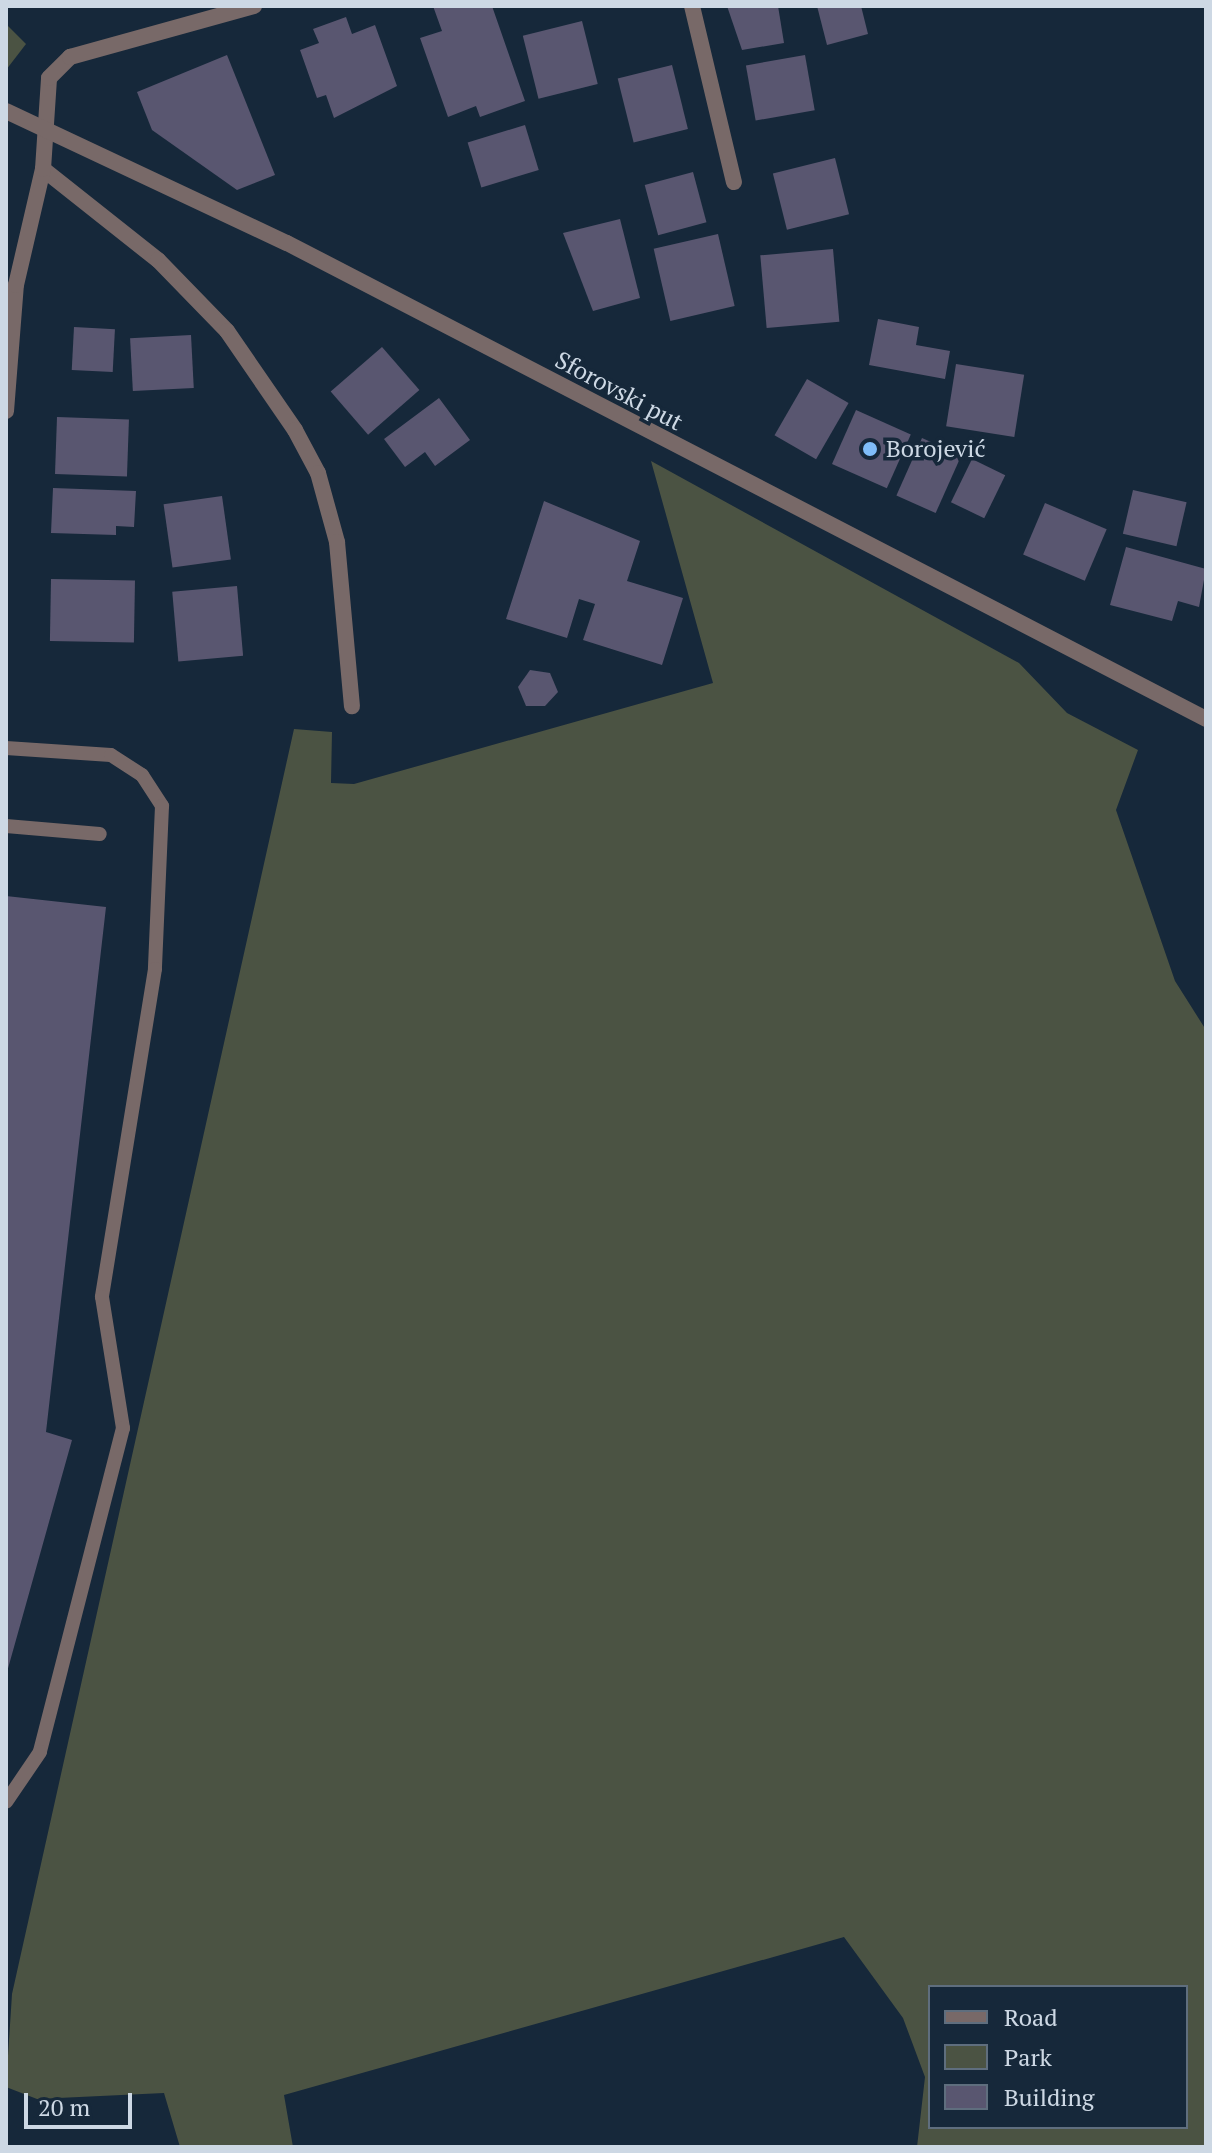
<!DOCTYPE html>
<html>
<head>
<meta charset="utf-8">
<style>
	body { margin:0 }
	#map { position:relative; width:1212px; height:2153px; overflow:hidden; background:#16283a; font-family:"PT Serif",serif }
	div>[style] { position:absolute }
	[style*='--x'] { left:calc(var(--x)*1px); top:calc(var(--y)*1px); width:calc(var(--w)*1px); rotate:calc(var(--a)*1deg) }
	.green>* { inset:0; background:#4b5343 }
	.building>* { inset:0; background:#595670; transform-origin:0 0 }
	.service>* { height:14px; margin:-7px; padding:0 7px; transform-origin:7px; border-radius:7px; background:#786968 }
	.minor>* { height:16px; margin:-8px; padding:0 8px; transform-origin:8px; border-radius:8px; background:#786968 }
	.tertiary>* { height:16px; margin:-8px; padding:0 8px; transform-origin:8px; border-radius:8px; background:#786968 }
	.dots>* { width:22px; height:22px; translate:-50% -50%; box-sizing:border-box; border:4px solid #16283a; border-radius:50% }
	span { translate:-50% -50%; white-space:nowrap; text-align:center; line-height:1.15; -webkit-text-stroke:7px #16283a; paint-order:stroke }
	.street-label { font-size:24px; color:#cdd8e4 }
	.poi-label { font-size:24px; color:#cdd8e4 }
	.left { translate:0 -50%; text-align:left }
	.frame { position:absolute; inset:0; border:8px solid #cdd8e4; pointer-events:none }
	.legend { position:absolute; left:928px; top:1985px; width:260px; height:144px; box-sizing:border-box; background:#16283a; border:2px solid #5f6e7e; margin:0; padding:10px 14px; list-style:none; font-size:24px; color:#cdd8e4 }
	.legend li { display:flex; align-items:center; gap:16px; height:40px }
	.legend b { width:40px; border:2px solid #5f6e7e }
	.scale { position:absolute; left:24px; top:2093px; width:108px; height:36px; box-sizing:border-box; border:4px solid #cdd8e4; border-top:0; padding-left:10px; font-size:24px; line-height:28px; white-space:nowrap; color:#cdd8e4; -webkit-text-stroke:6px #16283a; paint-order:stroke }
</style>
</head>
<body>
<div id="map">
	<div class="green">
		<i style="clip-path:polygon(6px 24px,26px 44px,6px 70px)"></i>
		<i style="clip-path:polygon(evenodd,651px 461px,1019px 663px,1067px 713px,1138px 750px,1116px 810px,1175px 981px,1206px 1030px,1206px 2147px,917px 2147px,925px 2077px,903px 2018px,844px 1937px,284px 2095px,293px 2147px,180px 2147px,164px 2093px,37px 2099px,6px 2087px,12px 1994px,294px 729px,332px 732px,331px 783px,354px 784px,713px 683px,651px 461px,930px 1987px,1186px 1987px,1186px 2127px,930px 2127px,930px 1987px)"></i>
	</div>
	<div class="building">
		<i style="clip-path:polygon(433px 6px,492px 6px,525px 101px,480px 117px,476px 106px,448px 117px,420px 38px,442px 31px)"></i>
		<i style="clip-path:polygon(727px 6px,778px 6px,784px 43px,742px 50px)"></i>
		<i style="clip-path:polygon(817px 6px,861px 6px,868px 34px,827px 45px)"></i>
		<i style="clip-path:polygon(346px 17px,352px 34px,375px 25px,397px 86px,334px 118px,326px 95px,317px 98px,300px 50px,319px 43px,313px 29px)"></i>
		<i style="left:582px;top:21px;width:65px;height:61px;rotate:76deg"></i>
		<i style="clip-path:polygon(227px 55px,275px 175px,237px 190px,152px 130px,137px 92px)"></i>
		<i style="left:805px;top:55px;width:56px;height:60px;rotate:80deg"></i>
		<i style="left:672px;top:65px;width:66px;height:56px;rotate:76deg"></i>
		<i style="left:525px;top:125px;width:47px;height:60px;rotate:73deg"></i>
		<i style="left:835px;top:158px;width:58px;height:64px;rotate:76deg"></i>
		<i style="left:693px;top:172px;width:52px;height:50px;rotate:75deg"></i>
		<i style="clip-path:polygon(620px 219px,640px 298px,593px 311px,563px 233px)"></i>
		<i style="left:718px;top:234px;width:74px;height:66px;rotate:77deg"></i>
		<i style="left:833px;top:249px;width:73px;height:73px;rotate:85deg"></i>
		<i style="clip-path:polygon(878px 319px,919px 327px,916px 345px,950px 351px,945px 379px,869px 365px)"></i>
		<i style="left:74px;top:327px;width:41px;height:43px;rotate:3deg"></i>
		<i style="left:191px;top:335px;width:53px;height:61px;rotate:87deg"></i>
		<i style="left:382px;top:347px;width:57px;height:68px;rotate:49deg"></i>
		<i style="left:956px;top:364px;width:69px;height:63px;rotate:9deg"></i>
		<i style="left:807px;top:379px;width:48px;height:65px;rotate:30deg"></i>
		<i style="clip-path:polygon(439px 398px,470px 440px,435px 466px,425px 452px,405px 467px,384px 439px)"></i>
		<i style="left:856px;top:410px;width:60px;height:59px;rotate:24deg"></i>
		<i style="left:57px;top:417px;width:72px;height:57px;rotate:2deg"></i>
		<i style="left:922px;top:438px;width:43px;height:63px;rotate:24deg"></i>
		<i style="left:972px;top:459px;width:37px;height:48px;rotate:26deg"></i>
		<i style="clip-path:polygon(53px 488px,136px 491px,134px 527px,116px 526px,116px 535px,51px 533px)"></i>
		<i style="left:1133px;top:490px;width:55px;height:45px;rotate:13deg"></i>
		<i style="left:222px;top:496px;width:64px;height:59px;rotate:82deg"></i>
		<i style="clip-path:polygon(544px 501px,640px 541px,627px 581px,683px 598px,662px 665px,583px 640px,595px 604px,579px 599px,567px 638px,506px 619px)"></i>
		<i style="left:1045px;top:503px;width:67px;height:56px;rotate:23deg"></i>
		<i style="clip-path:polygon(1126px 547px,1206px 569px,1199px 607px,1178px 601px,1172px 621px,1110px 605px)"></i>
		<i style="left:51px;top:579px;width:84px;height:62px;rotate:1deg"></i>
		<i style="left:237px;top:586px;width:70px;height:65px;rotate:85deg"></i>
		<i style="clip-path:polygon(530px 670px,550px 673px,558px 692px,545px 706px,526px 706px,518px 687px)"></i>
		<i style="clip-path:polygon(6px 896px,106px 907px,46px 1432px,72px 1440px,7px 1672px)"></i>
	</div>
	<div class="service">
		<i style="--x:6;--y:748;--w:105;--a:3.8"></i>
		<i style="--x:111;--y:755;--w:37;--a:33"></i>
		<i style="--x:142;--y:775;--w:37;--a:57"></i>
		<i style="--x:162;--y:806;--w:163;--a:92.5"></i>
		<i style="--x:155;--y:969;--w:332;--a:99.2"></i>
		<i style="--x:102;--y:1297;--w:133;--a:80.9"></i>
		<i style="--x:123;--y:1428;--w:334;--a:104.4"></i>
		<i style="--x:40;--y:1752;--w:60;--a:124.2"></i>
		<i style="--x:6;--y:826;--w:94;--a:4.9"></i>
	</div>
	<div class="minor">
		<i style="--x:692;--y:6;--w:181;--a:76.6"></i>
		<i style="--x:43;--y:169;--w:147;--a:38.4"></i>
		<i style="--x:158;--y:260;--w:99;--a:45.8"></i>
		<i style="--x:227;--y:331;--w:120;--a:55.5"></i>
		<i style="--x:295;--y:430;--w:49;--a:61.9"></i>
		<i style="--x:318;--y:473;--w:72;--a:74.6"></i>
		<i style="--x:337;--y:542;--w:165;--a:84.8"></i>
		<i style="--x:6;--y:411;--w:126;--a:-85.5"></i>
		<i style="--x:16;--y:285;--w:119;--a:-76.9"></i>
		<i style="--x:43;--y:169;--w:91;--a:-86.2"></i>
		<i style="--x:49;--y:78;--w:30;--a:-45"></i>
		<i style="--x:70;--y:57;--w:191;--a:-15.5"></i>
	</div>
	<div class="tertiary">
		<i style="--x:6;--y:111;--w:310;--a:25.2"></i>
		<i style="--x:287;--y:243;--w:1035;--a:27.38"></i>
	</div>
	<div class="dots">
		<i style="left:870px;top:449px;background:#7fbdf9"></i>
	</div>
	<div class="street-label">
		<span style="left:619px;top:391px;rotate:28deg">Sforovski put</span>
	</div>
	<div class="poi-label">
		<span class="left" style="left:886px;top:449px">Borojević</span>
	</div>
	<div class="frame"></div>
	<ul class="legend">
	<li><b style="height:10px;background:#786968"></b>Road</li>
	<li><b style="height:22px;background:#4b5343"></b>Park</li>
	<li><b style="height:22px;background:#595670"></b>Building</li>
	</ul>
	<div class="scale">20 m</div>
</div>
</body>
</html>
